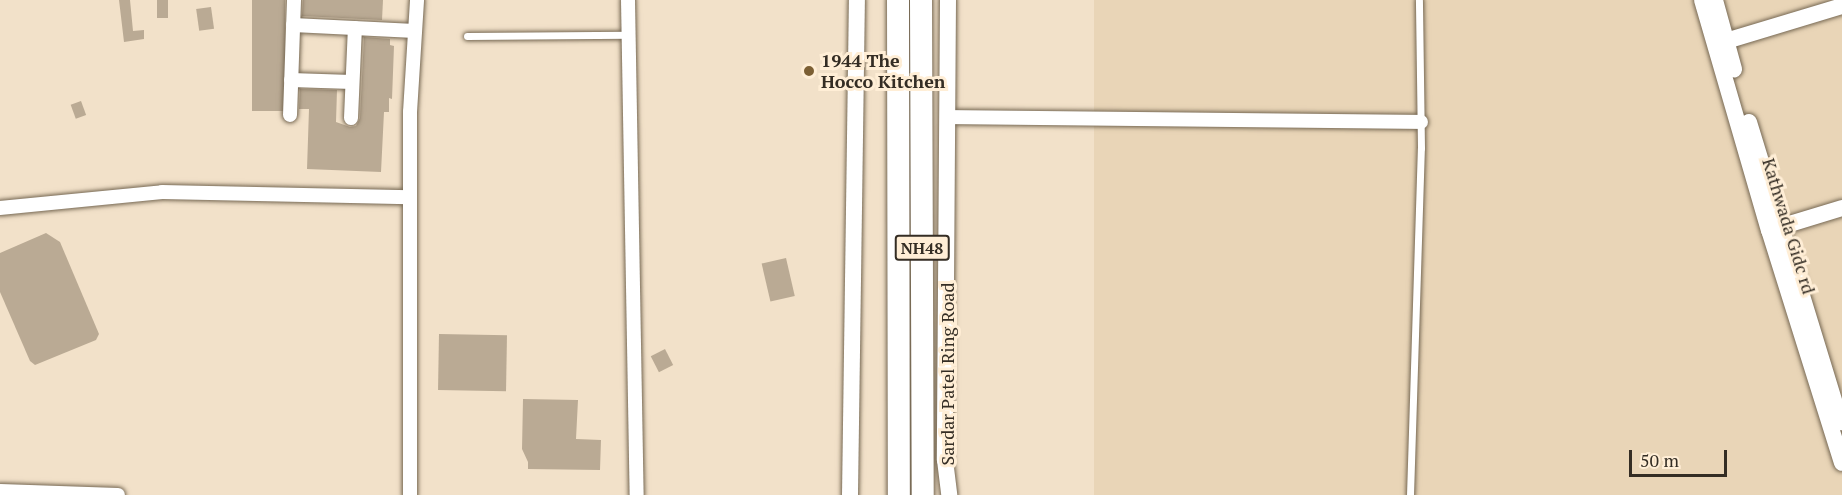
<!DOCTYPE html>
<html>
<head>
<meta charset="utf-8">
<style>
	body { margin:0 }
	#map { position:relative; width:1842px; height:495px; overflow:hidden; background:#f2e1c9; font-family:"PT Serif",serif }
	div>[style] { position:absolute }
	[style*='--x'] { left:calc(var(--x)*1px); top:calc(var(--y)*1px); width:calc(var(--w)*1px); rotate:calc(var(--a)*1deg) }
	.built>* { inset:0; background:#e9d5b7; transform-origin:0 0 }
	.building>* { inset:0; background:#baaa94; transform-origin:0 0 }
	.roads { filter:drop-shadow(0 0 2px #766853) drop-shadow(0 0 2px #766853) }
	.service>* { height:7px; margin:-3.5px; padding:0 3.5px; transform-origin:3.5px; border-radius:3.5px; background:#fff }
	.minor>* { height:14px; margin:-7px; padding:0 7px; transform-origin:7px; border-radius:7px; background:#fff }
	.tertiary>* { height:16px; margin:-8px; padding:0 8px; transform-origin:8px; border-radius:8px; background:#fff }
	.trunk>* { height:22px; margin:-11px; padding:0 11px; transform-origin:11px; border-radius:11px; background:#fff }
	.dots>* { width:16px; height:16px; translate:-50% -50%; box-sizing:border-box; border:3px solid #ffeed6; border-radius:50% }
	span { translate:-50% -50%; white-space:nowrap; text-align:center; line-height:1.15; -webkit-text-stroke:6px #ffeed6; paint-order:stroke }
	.shield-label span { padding:2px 4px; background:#ffeed6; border:2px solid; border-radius:4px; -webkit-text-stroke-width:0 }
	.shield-label { font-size:16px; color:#342d24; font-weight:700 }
	.poi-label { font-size:18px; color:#342d24; font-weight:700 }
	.left { translate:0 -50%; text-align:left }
	.street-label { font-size:18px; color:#342d24 }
	.scale { position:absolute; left:1629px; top:450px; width:98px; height:27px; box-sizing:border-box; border:3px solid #342d24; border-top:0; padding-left:8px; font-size:18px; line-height:21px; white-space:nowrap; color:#342d24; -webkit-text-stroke:4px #ffeed6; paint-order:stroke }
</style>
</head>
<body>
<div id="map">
	<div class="built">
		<i style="left:1094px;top:0;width:748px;height:496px"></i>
	</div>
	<div class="building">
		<i style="clip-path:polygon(119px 0,130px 0,133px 31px,144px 30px,144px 39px,124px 42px)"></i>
		<i style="left:157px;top:0;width:11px;height:18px"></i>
		<i style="left:252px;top:0;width:33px;height:111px"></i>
		<i style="clip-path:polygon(303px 0,383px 0,382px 20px,302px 16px)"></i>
		<i style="left:211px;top:7px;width:22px;height:15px;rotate:82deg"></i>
		<i style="clip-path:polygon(364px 37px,390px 39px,390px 45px,394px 46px,392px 99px,389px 98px,389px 112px,384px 112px,381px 172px,307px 169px,309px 109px,299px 109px,300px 89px,337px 90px,336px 122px,350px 127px,356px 126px,360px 118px)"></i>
		<i style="left:81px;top:101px;width:15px;height:11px;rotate:70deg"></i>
		<i style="clip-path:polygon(46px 233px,60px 242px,99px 334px,96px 340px,35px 365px,30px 361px,0 292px,0 253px)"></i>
		<i style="left:786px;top:258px;width:39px;height:25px;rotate:77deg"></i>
		<i style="left:439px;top:334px;width:68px;height:56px;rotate:1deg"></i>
		<i style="left:665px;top:349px;width:18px;height:16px;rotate:63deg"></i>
		<i style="clip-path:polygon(523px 399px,578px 400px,576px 439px,601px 440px,600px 470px,528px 469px,528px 462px,522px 449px)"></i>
	</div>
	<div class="roads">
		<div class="service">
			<i style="--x:467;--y:36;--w:162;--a:-0.4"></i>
			<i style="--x:1410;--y:495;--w:347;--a:-88.2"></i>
			<i style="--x:1421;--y:148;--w:148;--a:-90.8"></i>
		</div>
		<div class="minor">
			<i style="--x:628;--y:0;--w:495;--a:89"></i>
			<i style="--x:293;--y:25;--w:122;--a:2.8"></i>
			<i style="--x:291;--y:80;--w:61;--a:1.9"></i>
			<i style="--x:290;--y:115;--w:115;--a:-88"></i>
			<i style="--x:949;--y:117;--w:472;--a:0.6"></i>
			<i style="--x:351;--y:118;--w:90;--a:-87.5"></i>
			<i style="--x:0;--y:208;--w:163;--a:-5.6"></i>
			<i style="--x:162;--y:192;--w:248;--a:1.2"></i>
			<i style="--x:0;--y:491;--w:118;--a:1.9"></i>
			<i style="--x:410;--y:495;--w:383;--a:-90"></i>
			<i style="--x:410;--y:112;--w:112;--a:-86.4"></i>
		</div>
		<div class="tertiary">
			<i style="--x:948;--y:0;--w:460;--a:90.4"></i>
			<i style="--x:945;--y:460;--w:35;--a:83"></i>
			<i style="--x:1702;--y:0;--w:240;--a:73.8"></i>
			<i style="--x:1769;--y:230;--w:244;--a:72.6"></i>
			<i style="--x:1715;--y:0;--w:72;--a:74.6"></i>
			<i style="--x:1716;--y:44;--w:132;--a:-16.8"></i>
			<i style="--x:1749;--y:122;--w:314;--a:73"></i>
			<i style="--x:1770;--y:230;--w:75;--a:-17"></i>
			<i style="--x:850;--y:495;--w:495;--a:-89.2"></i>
		</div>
		<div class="trunk">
			<i style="--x:898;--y:0;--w:495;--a:89.9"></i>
			<i style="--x:921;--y:0;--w:495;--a:89.8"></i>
		</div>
	</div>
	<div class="dots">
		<i style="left:809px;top:71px;background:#7c5f33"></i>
	</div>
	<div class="shield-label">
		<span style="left:922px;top:248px">NH48</span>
	</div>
	<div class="poi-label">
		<span class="left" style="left:821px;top:71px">1944 The<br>Hocco Kitchen</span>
	</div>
	<div class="street-label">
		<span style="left:1789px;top:226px;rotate:73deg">Kathwada Gidc rd</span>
		<span style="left:947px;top:374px;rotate:-90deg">Sardar Patel Ring Road</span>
	</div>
	<div class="scale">50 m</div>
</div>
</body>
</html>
